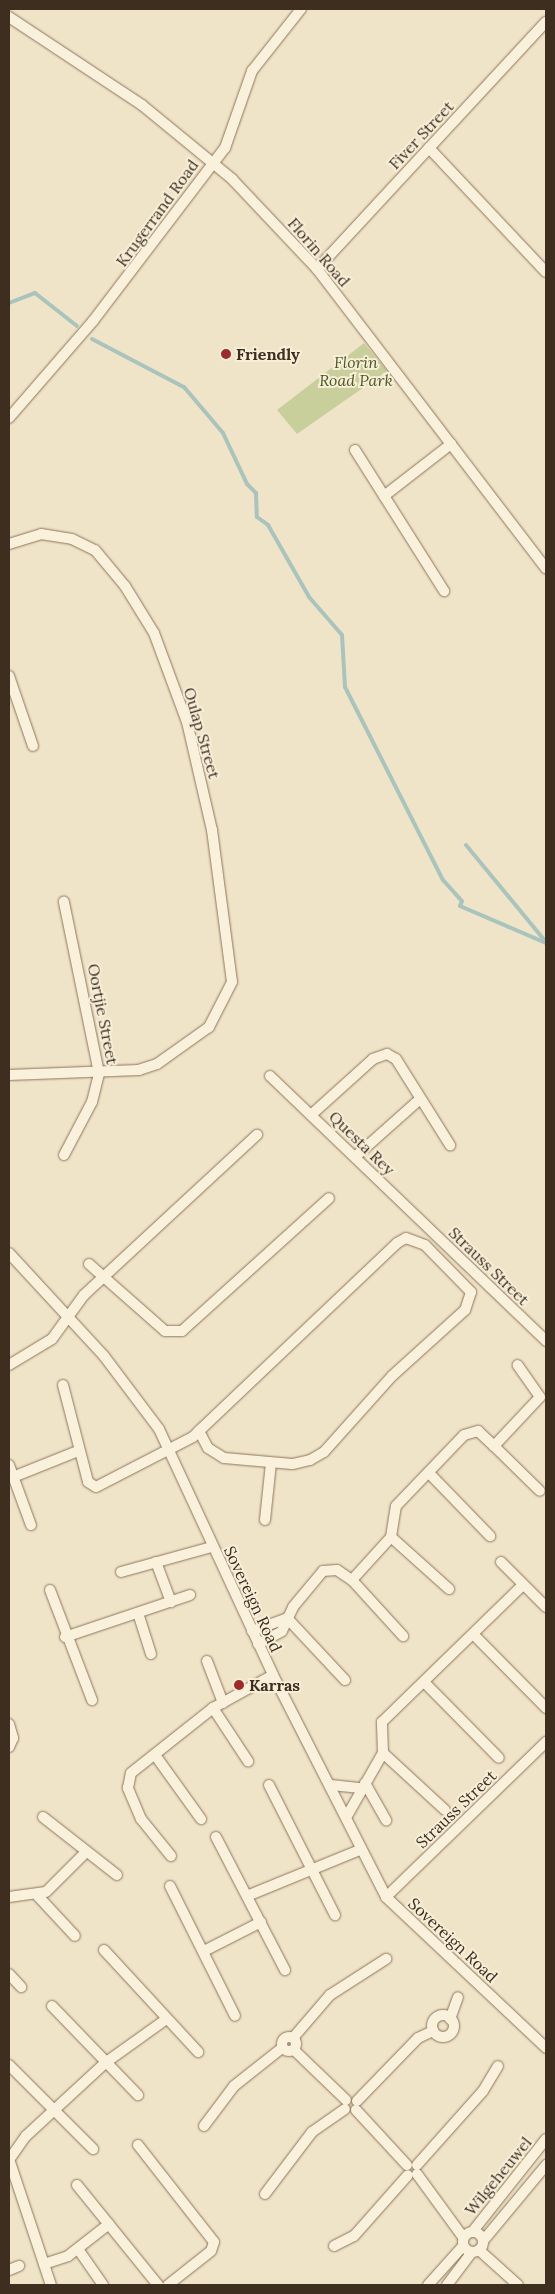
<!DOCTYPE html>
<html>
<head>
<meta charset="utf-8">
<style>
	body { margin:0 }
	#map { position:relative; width:555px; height:2294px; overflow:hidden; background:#f0e4c8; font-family:Lora,serif }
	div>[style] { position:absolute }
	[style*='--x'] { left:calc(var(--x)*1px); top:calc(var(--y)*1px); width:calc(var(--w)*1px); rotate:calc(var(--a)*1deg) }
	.green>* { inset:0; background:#c9cf9b }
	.stream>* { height:4px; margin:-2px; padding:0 2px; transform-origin:2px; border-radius:2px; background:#a9c4bc }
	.roads { filter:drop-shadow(0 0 1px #8d765c) drop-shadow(0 0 1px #8d765c) }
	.street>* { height:10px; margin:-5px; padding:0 5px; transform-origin:5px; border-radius:5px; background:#faf1dc }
	.street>.ring { margin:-5px; padding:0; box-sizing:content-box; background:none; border:10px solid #faf1dc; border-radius:50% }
	.dots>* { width:14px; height:14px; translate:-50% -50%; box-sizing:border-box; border:2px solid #f7eed8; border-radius:50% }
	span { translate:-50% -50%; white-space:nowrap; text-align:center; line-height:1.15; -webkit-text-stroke:4px #f7eed8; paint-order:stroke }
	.street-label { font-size:16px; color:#3d2e20 }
	.poi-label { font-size:16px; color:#3d2e20; font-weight:700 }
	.left { translate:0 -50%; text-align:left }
	.park-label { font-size:16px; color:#4d5a26; font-style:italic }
	.frame { position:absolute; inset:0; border:10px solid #3d2e20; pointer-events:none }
</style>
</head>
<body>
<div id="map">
	<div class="green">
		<i style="clip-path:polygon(364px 343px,387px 371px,297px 434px,277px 410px)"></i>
	</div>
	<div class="stream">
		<i style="--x:9;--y:303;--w:28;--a:-21"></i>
		<i style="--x:35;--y:293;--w:53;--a:38.2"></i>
		<i style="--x:92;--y:339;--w:104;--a:27.6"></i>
		<i style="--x:184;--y:387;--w:60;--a:49.7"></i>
		<i style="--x:223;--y:433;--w:56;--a:64.8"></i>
		<i style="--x:247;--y:484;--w:13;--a:45"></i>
		<i style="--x:256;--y:493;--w:24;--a:88"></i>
		<i style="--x:257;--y:517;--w:14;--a:36"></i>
		<i style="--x:268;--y:525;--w:83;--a:60.3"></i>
		<i style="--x:309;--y:597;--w:50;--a:49"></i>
		<i style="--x:342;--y:635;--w:52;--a:86.7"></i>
		<i style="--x:345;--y:687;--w:216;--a:63.1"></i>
		<i style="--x:443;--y:880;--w:28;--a:48"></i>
		<i style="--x:462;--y:901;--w:5;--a:112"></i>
		<i style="--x:460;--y:906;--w:94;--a:23.3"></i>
		<i style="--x:466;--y:845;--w:126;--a:50.5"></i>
	</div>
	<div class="roads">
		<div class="street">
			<i style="--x:9;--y:17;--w:159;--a:33.5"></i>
			<i style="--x:142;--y:105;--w:117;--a:39.4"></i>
			<i style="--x:232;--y:179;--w:124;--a:46.6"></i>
			<i style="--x:317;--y:269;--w:377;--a:52.6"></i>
			<i style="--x:429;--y:148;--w:170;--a:46.7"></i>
			<i style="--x:317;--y:269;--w:337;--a:-47.2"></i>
			<i style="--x:9;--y:418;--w:128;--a:-49.1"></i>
			<i style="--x:93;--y:321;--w:218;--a:-52.7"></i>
			<i style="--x:225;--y:148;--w:82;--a:-70.7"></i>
			<i style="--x:252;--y:71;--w:79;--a:-51.7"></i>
			<i style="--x:355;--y:450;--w:167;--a:57.7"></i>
			<i style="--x:384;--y:496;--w:85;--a:-37.8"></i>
			<i style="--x:9;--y:544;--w:34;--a:-17"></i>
			<i style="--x:41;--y:534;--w:31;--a:9"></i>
			<i style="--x:72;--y:539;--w:25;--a:26"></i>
			<i style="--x:95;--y:550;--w:47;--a:50.2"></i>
			<i style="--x:125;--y:586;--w:55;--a:58.3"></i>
			<i style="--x:154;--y:633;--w:95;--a:69.7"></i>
			<i style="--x:187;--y:722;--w:111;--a:77"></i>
			<i style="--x:212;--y:830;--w:153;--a:82.5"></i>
			<i style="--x:232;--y:982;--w:51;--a:117.1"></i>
			<i style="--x:209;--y:1027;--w:64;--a:144.6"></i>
			<i style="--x:157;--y:1064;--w:19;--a:162"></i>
			<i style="--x:139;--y:1070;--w:130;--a:177.8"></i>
			<i style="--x:9;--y:676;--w:74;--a:71.1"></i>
			<i style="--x:270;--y:1076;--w:383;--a:43.8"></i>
			<i style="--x:311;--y:1115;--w:84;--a:-42.1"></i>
			<i style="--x:373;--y:1059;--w:15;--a:-20"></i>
			<i style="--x:387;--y:1054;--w:10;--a:29"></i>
			<i style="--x:396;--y:1059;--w:102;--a:57.9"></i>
			<i style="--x:64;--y:1155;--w:60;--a:-62.2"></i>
			<i style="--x:92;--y:1102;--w:30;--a:-76"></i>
			<i style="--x:99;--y:1073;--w:175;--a:-101.6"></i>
			<i style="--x:355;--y:1157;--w:86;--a:-41.7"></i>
			<i style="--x:9;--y:1253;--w:140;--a:47.3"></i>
			<i style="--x:104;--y:1356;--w:91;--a:53"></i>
			<i style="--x:159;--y:1429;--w:271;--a:65.1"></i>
			<i style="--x:273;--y:1675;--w:249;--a:63"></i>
			<i style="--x:386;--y:1897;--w:220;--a:43.3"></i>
			<i style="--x:89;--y:1264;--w:101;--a:41.4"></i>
			<i style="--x:165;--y:1331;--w:17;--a:0"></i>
			<i style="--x:182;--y:1331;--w:198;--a:-42.1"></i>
			<i style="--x:9;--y:1365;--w:50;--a:-31.2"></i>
			<i style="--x:52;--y:1339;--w:54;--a:-54"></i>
			<i style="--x:84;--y:1295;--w:236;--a:-42.8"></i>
			<i style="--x:63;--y:1385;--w:100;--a:75.5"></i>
			<i style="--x:88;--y:1482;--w:9;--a:32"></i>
			<i style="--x:96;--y:1487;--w:109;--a:-27.3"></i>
			<i style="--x:193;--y:1437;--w:8;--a:-45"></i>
			<i style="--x:199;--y:1431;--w:273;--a:-43.5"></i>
			<i style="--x:397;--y:1243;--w:10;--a:-29"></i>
			<i style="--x:406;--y:1238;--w:20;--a:20"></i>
			<i style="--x:425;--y:1245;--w:66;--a:45.6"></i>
			<i style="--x:471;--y:1292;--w:19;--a:108"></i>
			<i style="--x:465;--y:1310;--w:98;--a:137.9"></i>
			<i style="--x:392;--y:1376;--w:102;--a:131.8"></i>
			<i style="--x:324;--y:1452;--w:16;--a:150"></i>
			<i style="--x:310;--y:1460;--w:18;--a:167"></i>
			<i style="--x:292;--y:1464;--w:68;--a:-175"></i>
			<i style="--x:224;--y:1458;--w:19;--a:-148"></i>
			<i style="--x:208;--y:1448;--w:19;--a:-118"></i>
			<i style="--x:494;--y:1446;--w:64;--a:44.4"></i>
			<i style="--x:9;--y:1465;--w:64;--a:69.9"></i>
			<i style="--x:429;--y:1473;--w:88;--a:45.9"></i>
			<i style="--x:13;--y:1477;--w:70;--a:-21.8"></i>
			<i style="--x:265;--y:1520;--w:57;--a:-84"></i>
			<i style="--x:391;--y:1537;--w:78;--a:41.9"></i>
			<i style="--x:156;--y:1562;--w:43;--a:69.4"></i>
			<i style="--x:501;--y:1562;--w:64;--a:45"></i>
			<i style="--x:121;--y:1572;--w:94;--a:-15.4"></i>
			<i style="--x:352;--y:1580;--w:76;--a:47.7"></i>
			<i style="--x:50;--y:1590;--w:118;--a:69.1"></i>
			<i style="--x:138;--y:1613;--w:43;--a:72.4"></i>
			<i style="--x:287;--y:1618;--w:85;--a:46.9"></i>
			<i style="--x:252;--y:1631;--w:37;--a:-20"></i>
			<i style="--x:474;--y:1635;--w:103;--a:45.4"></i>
			<i style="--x:65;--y:1637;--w:132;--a:-18.6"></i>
			<i style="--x:258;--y:1644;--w:27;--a:-28"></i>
			<i style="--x:282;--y:1631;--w:26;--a:-65"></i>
			<i style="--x:293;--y:1607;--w:47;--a:-50.2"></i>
			<i style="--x:323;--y:1571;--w:14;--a:-4"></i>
			<i style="--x:337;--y:1570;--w:18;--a:34"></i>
			<i style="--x:352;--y:1580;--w:58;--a:-47.8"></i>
			<i style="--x:391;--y:1537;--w:31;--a:-81"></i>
			<i style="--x:396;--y:1506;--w:98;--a:-46.2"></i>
			<i style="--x:464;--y:1435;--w:15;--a:-16"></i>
			<i style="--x:478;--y:1431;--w:22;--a:43"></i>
			<i style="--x:494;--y:1446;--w:67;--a:-46.8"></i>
			<i style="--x:540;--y:1397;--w:39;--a:-125"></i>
			<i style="--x:207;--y:1661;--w:45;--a:69.1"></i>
			<i style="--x:425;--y:1683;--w:105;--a:45.4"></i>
			<i style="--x:213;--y:1708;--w:64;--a:56.6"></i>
			<i style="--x:9;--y:1724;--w:15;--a:74"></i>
			<i style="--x:13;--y:1738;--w:10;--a:114"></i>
			<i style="--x:383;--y:1753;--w:84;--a:42.6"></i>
			<i style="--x:155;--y:1755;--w:79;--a:54.3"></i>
			<i style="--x:365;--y:1783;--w:43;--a:60.4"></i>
			<i style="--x:269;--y:1785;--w:146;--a:63.1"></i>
			<i style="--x:331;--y:1785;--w:30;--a:6"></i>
			<i style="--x:347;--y:1816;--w:73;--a:-60.3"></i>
			<i style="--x:383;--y:1753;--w:31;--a:-92"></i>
			<i style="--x:382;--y:1722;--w:197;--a:-44.2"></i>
			<i style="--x:43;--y:1817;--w:94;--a:38.1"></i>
			<i style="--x:216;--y:1837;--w:150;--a:62.6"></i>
			<i style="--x:171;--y:1856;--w:48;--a:-129"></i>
			<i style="--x:141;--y:1819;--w:34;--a:-113"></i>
			<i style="--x:128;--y:1788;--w:15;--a:-79"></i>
			<i style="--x:131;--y:1773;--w:105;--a:-38.4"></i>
			<i style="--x:213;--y:1708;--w:68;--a:-28.8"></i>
			<i style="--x:170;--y:1886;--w:145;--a:63.4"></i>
			<i style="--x:36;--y:1894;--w:57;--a:47.1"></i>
			<i style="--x:247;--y:1896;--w:122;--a:-22.2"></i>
			<i style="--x:9;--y:1897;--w:37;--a:-8"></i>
			<i style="--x:46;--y:1892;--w:55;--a:-45"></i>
			<i style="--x:386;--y:1897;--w:223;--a:-44.1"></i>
			<i style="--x:104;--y:1950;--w:139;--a:47.3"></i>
			<i style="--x:204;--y:1951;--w:64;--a:-27"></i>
			<i style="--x:9;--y:1974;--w:18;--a:47"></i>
			<i style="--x:52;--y:2006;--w:124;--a:46"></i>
			<i class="ring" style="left:432px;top:2015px;width:12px;height:12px"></i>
			<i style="--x:450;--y:2019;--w:23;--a:-70"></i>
			<i class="ring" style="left:282px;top:2037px;width:4px;height:4px"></i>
			<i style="--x:293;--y:2038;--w:57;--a:-49.3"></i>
			<i style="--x:330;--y:1995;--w:67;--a:-32.7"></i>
			<i style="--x:294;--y:2050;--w:72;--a:43.9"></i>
			<i style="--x:9;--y:2065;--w:119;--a:45"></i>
			<i style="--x:357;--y:2101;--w:88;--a:-45.9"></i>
			<i style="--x:418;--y:2038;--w:17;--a:-25"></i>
			<i style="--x:356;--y:2110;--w:75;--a:47.2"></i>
			<i style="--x:204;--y:2126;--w:50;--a:-53.1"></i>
			<i style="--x:234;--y:2086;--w:61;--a:-38.4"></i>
			<i style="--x:138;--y:2145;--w:123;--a:51.9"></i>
			<i style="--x:214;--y:2242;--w:9;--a:108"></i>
			<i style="--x:211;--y:2251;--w:55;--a:141.7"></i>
			<i style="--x:9;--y:2159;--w:133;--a:71.6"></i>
			<i style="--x:9;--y:2160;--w:29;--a:-55"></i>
			<i style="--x:26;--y:2136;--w:108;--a:-42.7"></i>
			<i style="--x:105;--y:2063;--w:74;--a:-35.6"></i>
			<i style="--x:417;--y:2165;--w:99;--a:-48.3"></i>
			<i style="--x:483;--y:2091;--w:29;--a:-59"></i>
			<i style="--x:417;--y:2174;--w:78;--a:53.9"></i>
			<i style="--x:77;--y:2185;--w:129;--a:51"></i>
			<i style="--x:265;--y:2194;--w:78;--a:-52.8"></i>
			<i style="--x:312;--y:2132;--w:40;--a:-34.9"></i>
			<i style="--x:473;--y:2231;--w:117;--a:-51.6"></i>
			<i class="ring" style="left:463px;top:2232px;width:10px;height:10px"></i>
			<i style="--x:483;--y:2241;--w:99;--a:-50.3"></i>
			<i style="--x:334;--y:2246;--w:22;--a:-27"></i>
			<i style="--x:354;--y:2236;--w:81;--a:-48.5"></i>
			<i style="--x:78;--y:2249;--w:44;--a:55.2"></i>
			<i style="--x:479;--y:2250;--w:52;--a:41.9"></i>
			<i style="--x:44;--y:2264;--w:25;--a:-18"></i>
			<i style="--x:68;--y:2256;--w:52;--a:-38"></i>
			<i style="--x:9;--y:2270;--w:11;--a:-22"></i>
			<i style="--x:428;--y:2285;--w:52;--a:-48.1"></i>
			<i style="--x:447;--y:2285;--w:41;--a:-52.9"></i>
		</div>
	</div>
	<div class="dots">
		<i style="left:226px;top:354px;background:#9e2a2b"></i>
		<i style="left:239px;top:1685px;background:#9e2a2b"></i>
	</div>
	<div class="street-label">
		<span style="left:421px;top:135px;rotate:-47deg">Fiver Street</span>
		<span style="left:157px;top:213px;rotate:-54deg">Krugerrand Road</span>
		<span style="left:319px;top:252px;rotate:49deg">Florin Road</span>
		<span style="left:202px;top:733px;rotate:74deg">Oulap Street</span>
		<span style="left:103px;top:1014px;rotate:79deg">Oortjie Street</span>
		<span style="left:362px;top:1143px;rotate:44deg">Questa Rey</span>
		<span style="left:489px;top:1266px;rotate:44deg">Strauss Street</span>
		<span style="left:253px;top:1599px;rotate:65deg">Sovereign Road</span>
		<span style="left:456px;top:1809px;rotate:-44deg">Strauss Street</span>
		<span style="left:453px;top:1940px;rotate:43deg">Sovereign Road</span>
		<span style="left:498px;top:2176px;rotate:-51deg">Wilgeheuwel</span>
	</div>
	<div class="poi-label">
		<span class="left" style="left:236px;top:354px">Friendly</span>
		<span class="left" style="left:249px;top:1685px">Karras</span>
	</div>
	<div class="park-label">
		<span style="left:356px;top:371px">Florin<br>Road Park</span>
	</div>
	<div class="frame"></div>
</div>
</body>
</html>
